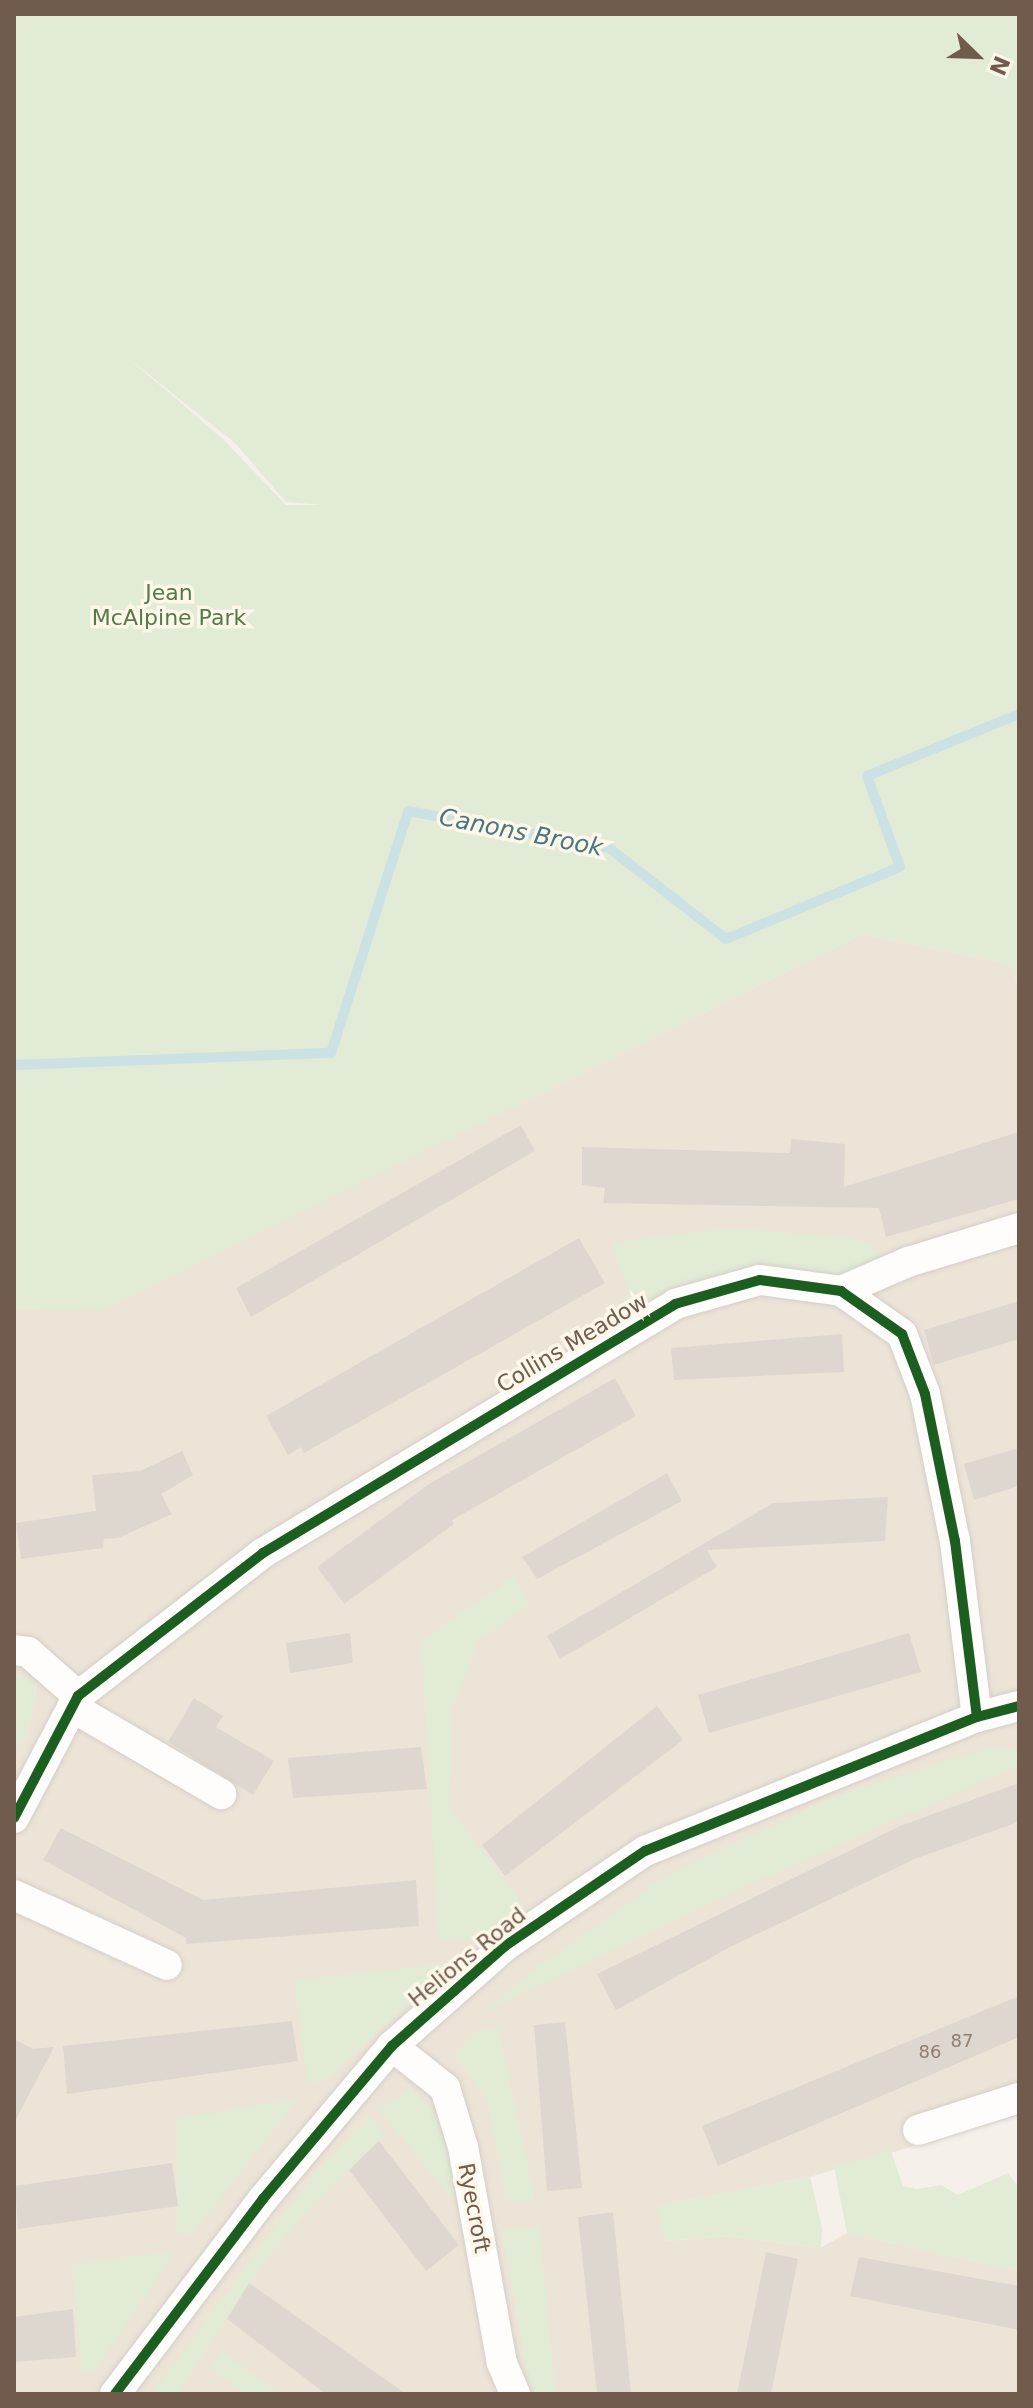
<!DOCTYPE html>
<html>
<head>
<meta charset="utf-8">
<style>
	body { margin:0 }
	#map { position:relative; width:1033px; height:2408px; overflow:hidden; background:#f5f1ea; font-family:"DejaVu Sans",sans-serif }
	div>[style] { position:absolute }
	.residential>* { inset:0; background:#ede4d8 }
	.green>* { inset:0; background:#e1ebd6 }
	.stream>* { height:10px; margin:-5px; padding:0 5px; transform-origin:5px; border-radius:5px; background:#cce1e4 }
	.building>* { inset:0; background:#ded7d0 }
	.roads { filter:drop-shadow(0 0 2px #d4cec8) drop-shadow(0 0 2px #d4cec8) }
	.minor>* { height:30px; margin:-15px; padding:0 15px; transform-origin:15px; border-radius:15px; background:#fefdfc }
	.cycleway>* { height:10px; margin:-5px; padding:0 5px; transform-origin:5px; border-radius:5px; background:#1b5e20 }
	span { translate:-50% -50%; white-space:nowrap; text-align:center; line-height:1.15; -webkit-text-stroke:7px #fdf7ea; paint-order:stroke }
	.number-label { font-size:18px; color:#8e7d70 }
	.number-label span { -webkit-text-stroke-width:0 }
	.park-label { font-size:22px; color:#557a49 }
	.street-label { font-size:22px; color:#705b4d }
	.water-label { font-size:24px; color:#497580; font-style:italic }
	.frame { position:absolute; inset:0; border:16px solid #705b4d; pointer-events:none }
	.north { position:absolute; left:937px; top:16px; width:80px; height:80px; -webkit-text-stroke:6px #fdf7ea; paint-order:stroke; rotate:113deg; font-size:22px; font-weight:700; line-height:32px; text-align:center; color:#705b4d }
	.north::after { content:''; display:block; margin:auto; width:28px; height:36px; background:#705b4d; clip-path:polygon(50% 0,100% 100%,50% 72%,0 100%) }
</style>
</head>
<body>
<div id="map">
	<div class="residential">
		<div style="clip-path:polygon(863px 934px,1011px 964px,1019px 989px,1019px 2115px,810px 2177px,657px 2206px,665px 2241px,730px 2236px,820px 2248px,847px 2233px,1019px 2271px,1019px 2394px,14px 2394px,14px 1746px,27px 1738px,37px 1682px,14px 1673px,14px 1308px,102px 1310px)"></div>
	</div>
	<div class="green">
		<div style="clip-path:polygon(evenodd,14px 14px,1019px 14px,1019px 988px,1011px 964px,863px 934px,102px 1311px,14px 1308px,14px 14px,127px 357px,236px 444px,286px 502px,324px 505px,286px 505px,224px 440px,127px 357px)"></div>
		<div style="clip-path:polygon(733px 1228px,859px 1239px,890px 1259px,837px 1284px,636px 1311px,611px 1243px)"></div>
		<div style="clip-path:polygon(513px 1578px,529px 1604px,479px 1641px,452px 1707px,449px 1807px,522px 1902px,481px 1939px,439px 1939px,421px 1641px)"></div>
		<div style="clip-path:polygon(14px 1673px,37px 1681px,27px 1738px,14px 1746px)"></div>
		<div style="clip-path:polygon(989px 1748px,1019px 1750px,1019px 1765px,733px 1892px,481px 2014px,531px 1972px,668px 1875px,836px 1796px)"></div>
		<div style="clip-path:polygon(450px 1964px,328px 2079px,308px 2083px,294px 1980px)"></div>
		<div style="clip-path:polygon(499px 2029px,535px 2201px,506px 2201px,487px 2099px,454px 2055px,478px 2030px)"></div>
		<div style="clip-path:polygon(410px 2088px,432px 2108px,463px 2194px,447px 2194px,380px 2110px)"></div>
		<div style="clip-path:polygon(299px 2098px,193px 2233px,177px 2234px,177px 2119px)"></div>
		<div style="clip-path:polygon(369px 2115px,384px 2134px,303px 2215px,249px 2283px,178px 2394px,152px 2394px,312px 2177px)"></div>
		<div style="clip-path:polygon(891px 2151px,903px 2186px,917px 2189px,941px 2185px,958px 2195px,1008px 2173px,1019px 2188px,1019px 2271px,847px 2233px,834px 2166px)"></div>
		<div style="clip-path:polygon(810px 2177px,822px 2228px,821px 2248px,730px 2236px,665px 2241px,656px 2206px)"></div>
		<div style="clip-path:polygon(539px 2226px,556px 2394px,531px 2394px,502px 2230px)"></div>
		<div style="clip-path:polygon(175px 2251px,96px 2370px,82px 2373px,72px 2264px)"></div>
		<div style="clip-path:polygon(222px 2351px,280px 2394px,244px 2394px,209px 2368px)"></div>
	</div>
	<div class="stream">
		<div style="left:14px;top:1065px;width:317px;rotate:-2.2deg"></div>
		<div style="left:331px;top:1053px;width:254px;rotate:-72.3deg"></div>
		<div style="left:408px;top:811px;width:204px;rotate:10.4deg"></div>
		<div style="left:609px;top:848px;width:148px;rotate:37.9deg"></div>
		<div style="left:726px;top:939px;width:188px;rotate:-22.5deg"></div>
		<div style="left:900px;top:867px;width:97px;rotate:-109.9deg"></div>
		<div style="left:867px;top:776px;width:164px;rotate:-22.2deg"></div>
	</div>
	<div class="building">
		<div style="clip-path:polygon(521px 1125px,535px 1151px,251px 1317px,236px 1288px)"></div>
		<div style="clip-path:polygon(1019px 1132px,1019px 1199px,886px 1237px,879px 1208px,603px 1203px,605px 1188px,582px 1185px,582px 1147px,790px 1153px,791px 1139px,845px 1144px,844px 1187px)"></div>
		<div style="clip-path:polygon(579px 1238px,605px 1283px,304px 1453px,301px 1447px,288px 1455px,266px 1416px)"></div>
		<div style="clip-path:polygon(1019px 1301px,1019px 1339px,934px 1365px,924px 1330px)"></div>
		<div style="clip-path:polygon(842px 1334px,844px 1372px,674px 1380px,671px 1348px)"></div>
		<div style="clip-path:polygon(615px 1378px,636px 1416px,452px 1520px,454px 1524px,344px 1604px,317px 1567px,429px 1484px)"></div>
		<div style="clip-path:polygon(1019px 1448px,1019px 1486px,974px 1500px,964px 1464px)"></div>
		<div style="clip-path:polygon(182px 1451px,193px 1475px,161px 1494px,172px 1514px,118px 1538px,104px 1539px,103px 1548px,21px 1559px,16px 1523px,96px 1511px,92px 1475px,140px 1471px)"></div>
		<div style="clip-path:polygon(667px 1473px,682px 1501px,537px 1579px,522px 1557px)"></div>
		<div style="clip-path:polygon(888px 1497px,885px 1541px,707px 1550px,717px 1567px,560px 1659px,547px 1636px,773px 1503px)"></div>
		<div style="clip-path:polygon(350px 1633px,353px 1663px,290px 1673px,286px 1643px)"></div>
		<div style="clip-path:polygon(909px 1633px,921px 1672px,709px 1733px,698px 1695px)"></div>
		<div style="clip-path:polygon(194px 1698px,223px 1716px,216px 1727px,274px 1761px,253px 1795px,168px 1742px)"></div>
		<div style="clip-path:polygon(657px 1706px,683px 1740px,505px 1876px,482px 1845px)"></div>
		<div style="clip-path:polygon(421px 1747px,427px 1789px,293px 1798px,288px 1758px)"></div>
		<div style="clip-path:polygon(1019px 1783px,1019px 1822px,917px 1858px,732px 1946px,616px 2010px,597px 1974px,900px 1826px)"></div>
		<div style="clip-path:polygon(61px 1828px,203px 1900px,416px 1880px,419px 1926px,186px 1944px,186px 1938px,43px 1860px)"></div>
		<div style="clip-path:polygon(1019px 1996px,1019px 2037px,718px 2166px,702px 2126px)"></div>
		<div style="clip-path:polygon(292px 2021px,298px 2061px,67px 2094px,63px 2046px)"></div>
		<div style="clip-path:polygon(565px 2022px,582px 2188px,547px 2191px,534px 2025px)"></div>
		<div style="clip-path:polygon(14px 2039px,33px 2049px,54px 2047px,14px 2123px)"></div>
		<div style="clip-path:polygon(379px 2141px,459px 2245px,426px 2271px,349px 2170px)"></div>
		<div style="clip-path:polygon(172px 2163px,178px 2206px,18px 2229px,15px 2186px)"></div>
		<div style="clip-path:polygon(613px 2212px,631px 2394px,597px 2394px,578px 2217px)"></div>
		<div style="clip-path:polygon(766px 2252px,798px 2259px,771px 2394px,737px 2394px)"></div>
		<div style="clip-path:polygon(859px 2257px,1019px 2286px,1019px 2330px,850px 2296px)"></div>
		<div style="clip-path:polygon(249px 2283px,406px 2394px,326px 2394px,227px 2319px)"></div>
		<div style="clip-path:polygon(73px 2309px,76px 2357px,14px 2362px,14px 2317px)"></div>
	</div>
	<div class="roads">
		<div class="minor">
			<div style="left:841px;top:1291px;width:73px;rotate:-23.4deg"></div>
			<div style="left:908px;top:1262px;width:116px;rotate:-17deg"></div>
			<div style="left:14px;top:1650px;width:14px;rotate:8deg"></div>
			<div style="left:28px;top:1652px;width:67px;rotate:41.3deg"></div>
			<div style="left:72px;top:1707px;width:173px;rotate:30.3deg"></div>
			<div style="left:14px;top:1818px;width:138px;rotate:-62.3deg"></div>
			<div style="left:78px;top:1696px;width:234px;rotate:-37.7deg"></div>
			<div style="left:263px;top:1553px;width:481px;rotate:-31.1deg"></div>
			<div style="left:675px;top:1304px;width:88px;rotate:-15.8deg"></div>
			<div style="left:760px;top:1280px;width:82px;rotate:7.7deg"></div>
			<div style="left:841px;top:1291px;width:75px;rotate:35.2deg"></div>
			<div style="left:902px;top:1334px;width:64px;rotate:69deg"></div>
			<div style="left:925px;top:1394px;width:150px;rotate:78.5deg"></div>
			<div style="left:955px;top:1541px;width:177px;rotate:82.9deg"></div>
			<div style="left:14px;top:1895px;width:168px;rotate:24.6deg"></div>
			<div style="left:392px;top:2046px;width:68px;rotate:38.4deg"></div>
			<div style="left:445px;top:2088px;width:62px;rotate:73deg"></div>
			<div style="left:463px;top:2147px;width:219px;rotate:79.8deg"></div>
			<div style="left:502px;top:2363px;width:34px;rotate:67deg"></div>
			<div style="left:918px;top:2130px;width:106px;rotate:-17.6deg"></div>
			<div style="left:115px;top:2394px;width:245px;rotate:-52.8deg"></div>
			<div style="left:263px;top:2199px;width:200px;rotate:-49.9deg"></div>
			<div style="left:392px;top:2046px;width:151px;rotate:-41.5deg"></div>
			<div style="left:505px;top:1946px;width:169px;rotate:-34.2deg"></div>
			<div style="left:645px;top:1851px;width:358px;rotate:-22deg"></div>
			<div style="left:977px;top:1717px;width:43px;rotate:-14.7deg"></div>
		</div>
	</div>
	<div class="cycleway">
		<div style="left:14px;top:1818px;width:138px;rotate:-62.3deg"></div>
		<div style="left:78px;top:1696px;width:234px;rotate:-37.7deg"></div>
		<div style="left:263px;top:1553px;width:481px;rotate:-31.1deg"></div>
		<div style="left:675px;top:1304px;width:88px;rotate:-15.8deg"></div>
		<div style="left:760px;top:1280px;width:82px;rotate:7.7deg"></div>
		<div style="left:841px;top:1291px;width:75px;rotate:35.2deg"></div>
		<div style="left:902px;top:1334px;width:64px;rotate:69deg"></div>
		<div style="left:925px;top:1394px;width:150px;rotate:78.5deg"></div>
		<div style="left:955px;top:1541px;width:177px;rotate:82.9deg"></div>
		<div style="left:115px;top:2394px;width:245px;rotate:-52.8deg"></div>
		<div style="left:263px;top:2199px;width:200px;rotate:-49.9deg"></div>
		<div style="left:392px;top:2046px;width:151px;rotate:-41.5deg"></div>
		<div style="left:505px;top:1946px;width:169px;rotate:-34.2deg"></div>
		<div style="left:645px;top:1851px;width:358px;rotate:-22deg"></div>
		<div style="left:977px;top:1717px;width:43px;rotate:-14.7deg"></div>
	</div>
	<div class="number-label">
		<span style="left:962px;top:2041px">87</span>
		<span style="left:930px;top:2052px">86</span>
	</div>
	<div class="park-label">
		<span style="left:169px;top:605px">Jean<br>McAlpine Park</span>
	</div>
	<div class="street-label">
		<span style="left:572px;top:1343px;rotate:-31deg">Collins Meadow</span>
		<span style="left:467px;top:1957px;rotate:-39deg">Helions Road</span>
		<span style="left:474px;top:2208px;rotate:79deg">Ryecroft</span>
	</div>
	<div class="water-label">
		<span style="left:521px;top:833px;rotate:11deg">Canons Brook</span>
	</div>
	<div class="frame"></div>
	<div class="north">N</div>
</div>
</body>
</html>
